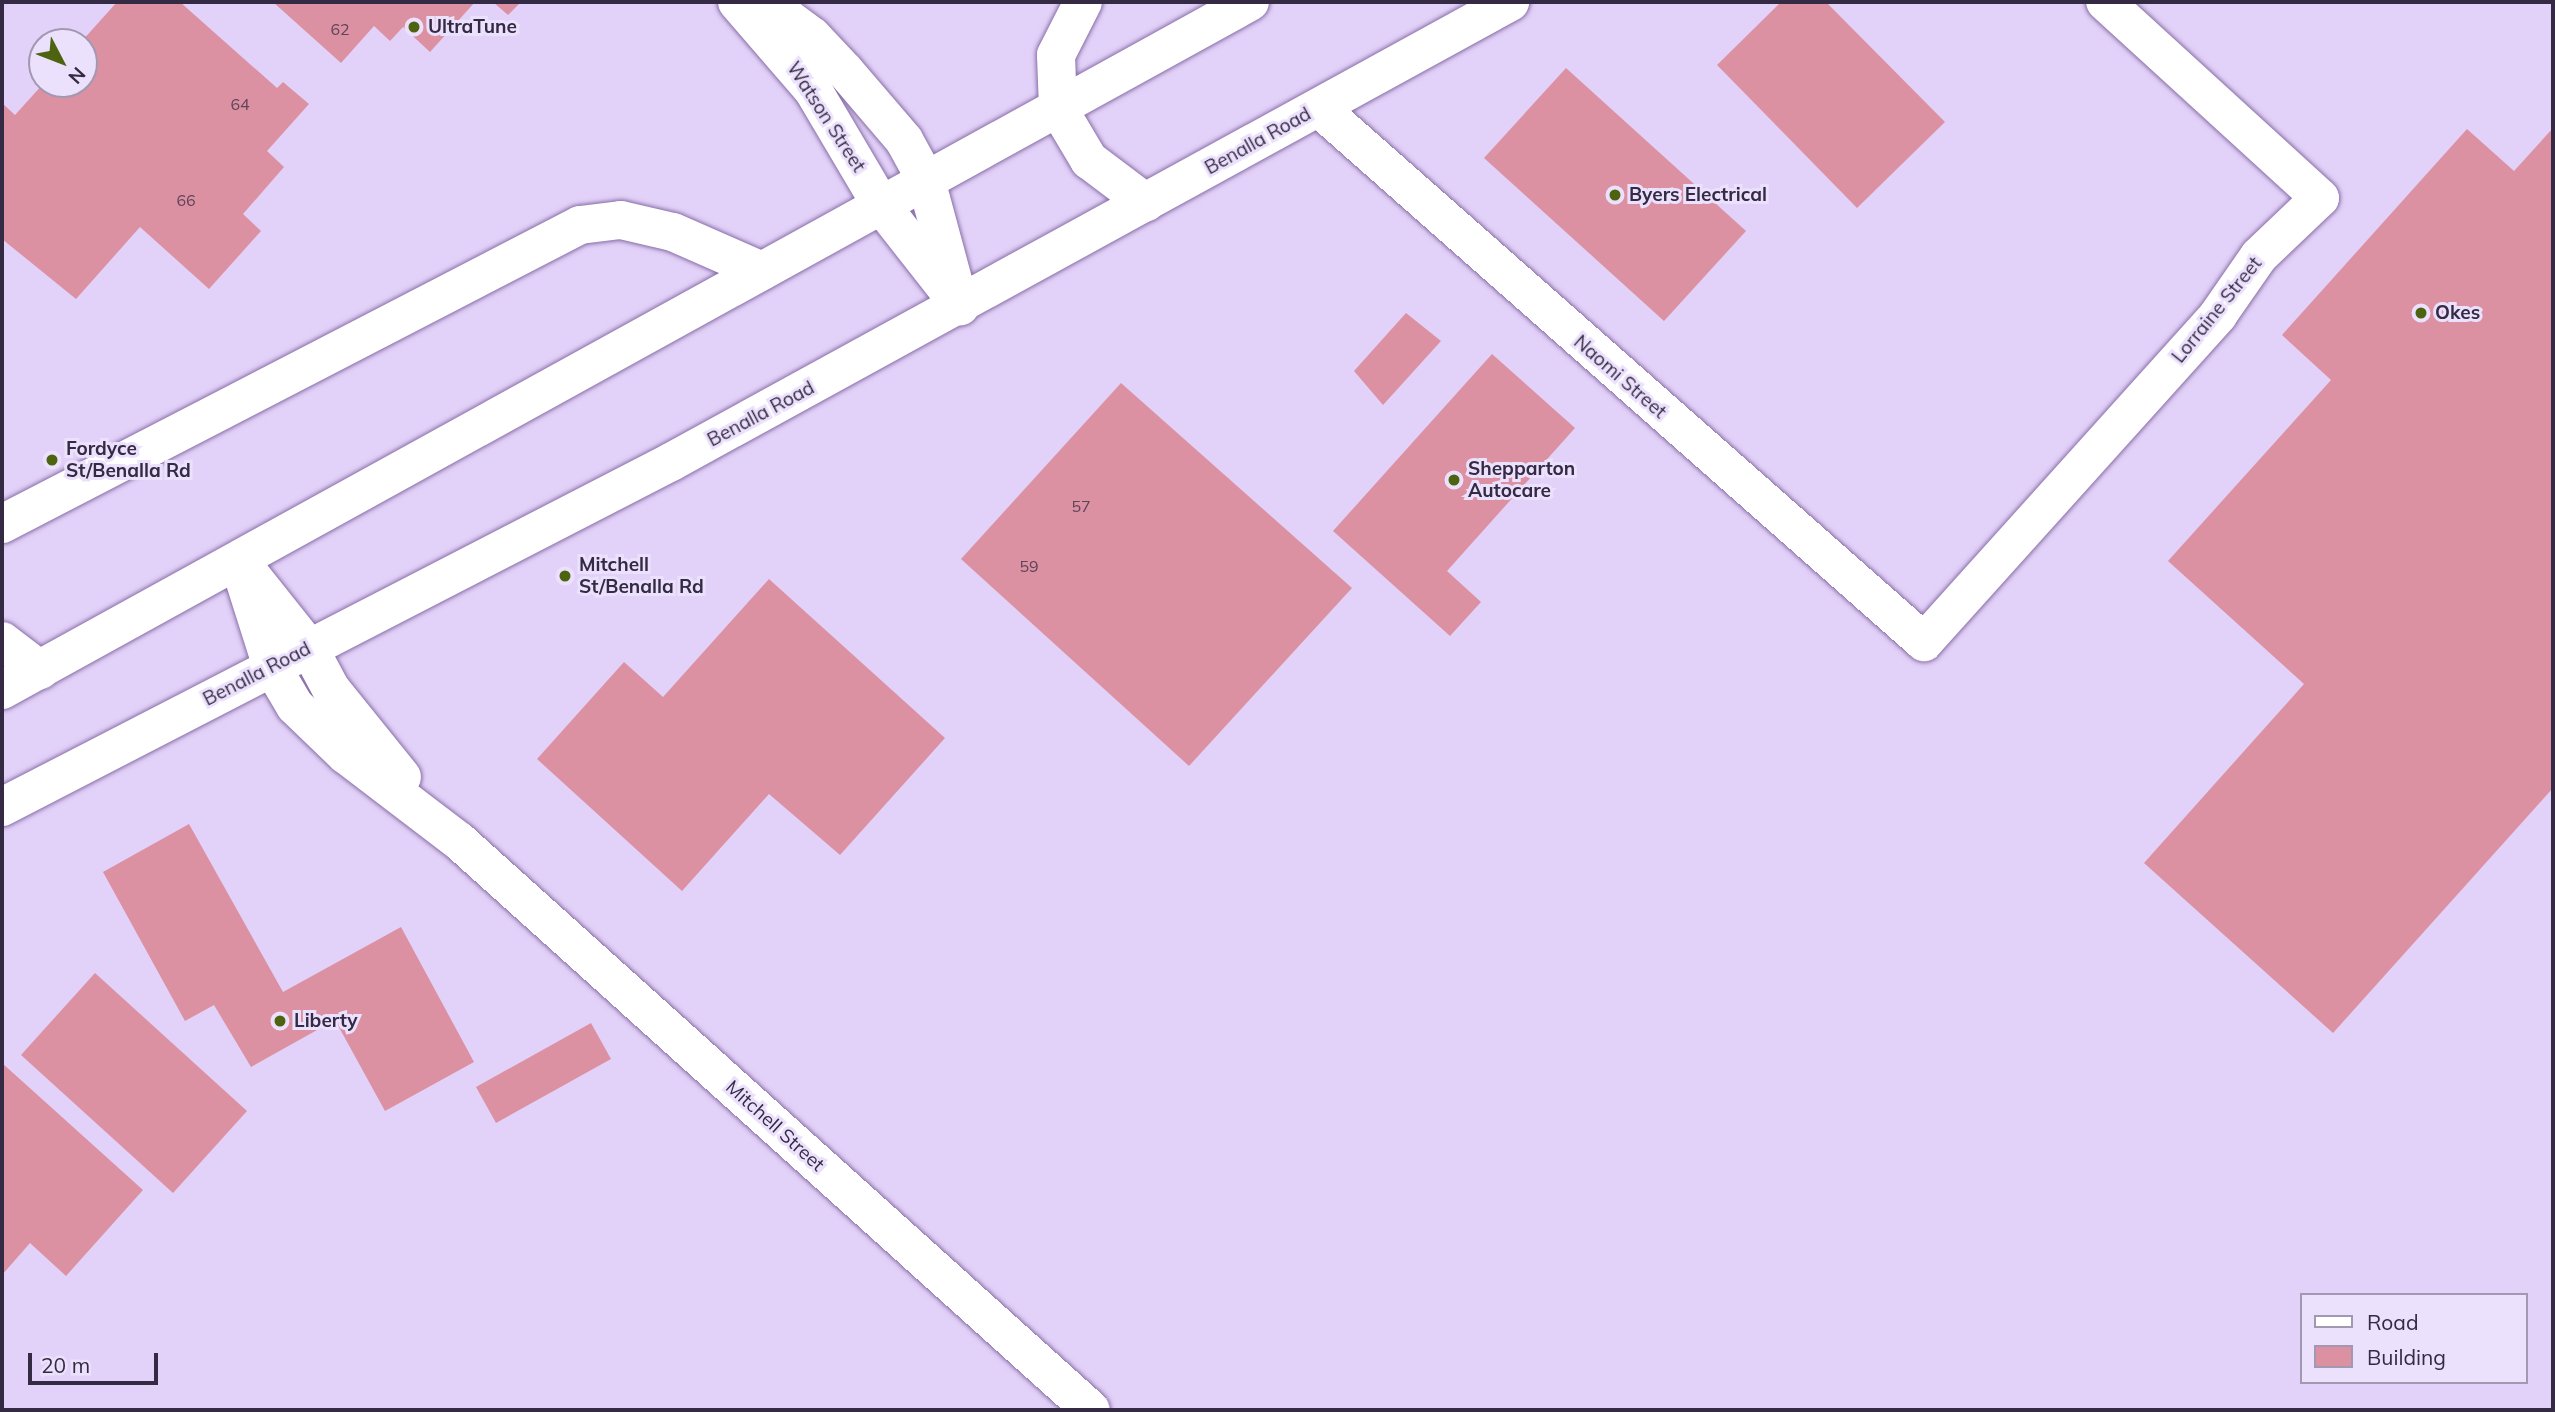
<!DOCTYPE html>
<html>
<head>
<meta charset="utf-8">
<style>
	body { margin:0 }
	#map { position:relative; width:2555px; height:1412px; overflow:hidden; background:#e2d1f8; font-family:Mulish,sans-serif }
	div>[style] { position:absolute }
	.building>* { inset:0; background:#dc91a3 }
	.roads { filter:drop-shadow(0 0 2px #886ea8) drop-shadow(0 0 2px #886ea8) }
	.minor>* { height:38px; margin:-19px; padding:0 19px; transform-origin:19px; border-radius:19px; background:#fff }
	.highway>* { height:38px; margin:-19px; padding:0 19px; transform-origin:19px; border-radius:19px; background:#fff }
	.dots>* { width:19px; height:19px; translate:-50% -50%; box-sizing:border-box; border:4px solid #ece1fc; border-radius:50% }
	span { translate:-50% -50%; white-space:nowrap; text-align:center; line-height:1.15; -webkit-text-stroke:6px #ece1fc; paint-order:stroke }
	.number-label { font-size:16px; color:#5f445b }
	.number-label span { -webkit-text-stroke-width:0 }
	.poi-label { font-size:19px; color:#352a43; font-weight:700 }
	.left { translate:0 -50%; text-align:left }
	.street-label { font-size:19px; color:#352a43 }
	.frame { position:absolute; inset:0; border:4px solid #352a43; pointer-events:none }
	.legend { position:absolute; left:2300px; top:1293px; width:228px; height:91px; box-sizing:border-box; background:#ece1fc; border:2px solid #a398b2; margin:0; padding:9px 12px; list-style:none; font-size:21px; color:#352a43 }
	.legend li { display:flex; align-items:center; gap:14px; height:35px }
	.legend b { width:35px; border:2px solid #a398b2 }
	.north { position:absolute; left:28px; top:28px; width:70px; height:70px; box-sizing:border-box; background:#ece1fc; border:2px solid #a398b2; border-radius:50%; rotate:132deg; font-size:19px; font-weight:700; line-height:28px; text-align:center; color:#352a43 }
	.north::after { content:''; display:block; margin:auto; width:24px; height:32px; background:#4d6310; clip-path:polygon(50% 0,100% 100%,50% 72%,0 100%) }
	.scale { position:absolute; left:28px; top:1353px; width:130px; height:32px; box-sizing:border-box; border:4px solid #352a43; border-top:0; padding-left:9px; font-size:21px; line-height:24px; white-space:nowrap; color:#352a43; -webkit-text-stroke:5px #ece1fc; paint-order:stroke }
</style>
</head>
<body>
<div id="map">
	<div class="building">
		<div style="clip-path:polygon(117px 2px,180px 2px,277px 88px,283px 82px,309px 104px,267px 151px,284px 167px,243px 214px,261px 231px,209px 289px,140px 227px,76px 299px,2px 239px,2px 103px,15px 115px,43px 84px,84px 84px,81px 42px)"></div>
		<div style="clip-path:polygon(273px 2px,475px 2px,430px 52px,403px 27px,390px 41px,374px 26px,341px 63px)"></div>
		<div style="clip-path:polygon(493px 2px,521px 2px,508px 15px)"></div>
		<div style="clip-path:polygon(1781px 2px,1826px 2px,1945px 122px,1857px 208px,1717px 65px)"></div>
		<div style="clip-path:polygon(1566px 68px,1746px 231px,1664px 321px,1484px 158px)"></div>
		<div style="clip-path:polygon(2553px 128px,2553px 788px,2333px 1033px,2144px 863px,2304px 684px,2168px 561px,2331px 380px,2282px 335px,2467px 129px,2514px 171px)"></div>
		<div style="clip-path:polygon(1406px 313px,1441px 341px,1383px 405px,1354px 371px)"></div>
		<div style="clip-path:polygon(1492px 354px,1575px 428px,1447px 571px,1481px 602px,1450px 636px,1333px 531px)"></div>
		<div style="clip-path:polygon(1121px 383px,1352px 588px,1189px 766px,961px 559px)"></div>
		<div style="clip-path:polygon(769px 579px,945px 738px,840px 855px,769px 794px,682px 891px,537px 759px,624px 662px,663px 697px)"></div>
		<div style="clip-path:polygon(189px 824px,283px 992px,401px 927px,474px 1062px,385px 1111px,335px 1020px,251px 1067px,214px 1005px,185px 1021px,103px 872px)"></div>
		<div style="clip-path:polygon(95px 973px,247px 1111px,173px 1193px,21px 1055px)"></div>
		<div style="clip-path:polygon(591px 1023px,611px 1059px,496px 1123px,476px 1087px)"></div>
		<div style="clip-path:polygon(2px 1063px,143px 1190px,66px 1276px,30px 1243px,2px 1275px)"></div>
	</div>
	<div class="roads">
		<div class="minor">
			<div style="left:737px;top:2px;width:116px;rotate:49.2deg"></div>
			<div style="left:813px;top:90px;width:134px;rotate:59.4deg"></div>
			<div style="left:766px;top:2px;width:57px;rotate:36.5deg"></div>
			<div style="left:812px;top:36px;width:48px;rotate:46.7deg"></div>
			<div style="left:845px;top:71px;width:91px;rotate:49.5deg"></div>
			<div style="left:904px;top:140px;width:46px;rotate:61.2deg"></div>
			<div style="left:1058px;top:108px;width:53px;rotate:-92.2deg"></div>
			<div style="left:1056px;top:55px;width:59px;rotate:-63deg"></div>
			<div style="left:1319px;top:108px;width:807px;rotate:41.43deg"></div>
			<div style="left:1924px;top:642px;width:440px;rotate:-48deg"></div>
			<div style="left:2218px;top:315px;width:72px;rotate:-55.2deg"></div>
			<div style="left:2259px;top:256px;width:84px;rotate:-43.6deg"></div>
			<div style="left:2320px;top:198px;width:291px;rotate:-137.6deg"></div>
			<div style="left:2px;top:524px;width:651px;rotate:-27.35deg"></div>
			<div style="left:580px;top:225px;width:41px;rotate:-7deg"></div>
			<div style="left:621px;top:220px;width:53px;rotate:13deg"></div>
			<div style="left:673px;top:232px;width:97px;rotate:23.7deg"></div>
			<div style="left:2px;top:641px;width:48px;rotate:37.3deg"></div>
			<div style="left:309px;top:648px;width:47px;rotate:61.8deg"></div>
			<div style="left:331px;top:689px;width:113px;rotate:51.1deg"></div>
			<div style="left:272px;top:667px;width:45px;rotate:59.5deg"></div>
			<div style="left:295px;top:706px;width:71px;rotate:43.9deg"></div>
			<div style="left:346px;top:755px;width:142px;rotate:37.3deg"></div>
			<div style="left:459px;top:841px;width:850px;rotate:42deg"></div>
		</div>
		<div class="highway">
			<div style="left:1058px;top:108px;width:61px;rotate:59.2deg"></div>
			<div style="left:1089px;top:160px;width:71px;rotate:37deg"></div>
			<div style="left:926px;top:180px;width:131px;rotate:74.9deg"></div>
			<div style="left:881px;top:205px;width:112px;rotate:51.9deg"></div>
			<div style="left:239px;top:560px;width:112px;rotate:51.5deg"></div>
			<div style="left:245px;top:582px;width:89px;rotate:72.4deg"></div>
			<div style="left:2px;top:690px;width:1425px;rotate:-28.87deg"></div>
			<div style="left:2px;top:807px;width:753px;rotate:-27.28deg"></div>
			<div style="left:671px;top:462px;width:957px;rotate:-28.73deg"></div>
		</div>
	</div>
	<div class="dots">
		<div style="left:414px;top:27px;background:#4d6310"></div>
		<div style="left:1615px;top:195px;background:#4d6310"></div>
		<div style="left:2421px;top:313px;background:#4d6310"></div>
		<div style="left:52px;top:460px;background:#4d6310"></div>
		<div style="left:1454px;top:480px;background:#4d6310"></div>
		<div style="left:565px;top:576px;background:#4d6310"></div>
		<div style="left:280px;top:1021px;background:#4d6310"></div>
	</div>
	<div class="number-label">
		<span style="left:340px;top:29px">62</span>
		<span style="left:240px;top:104px">64</span>
		<span style="left:186px;top:200px">66</span>
		<span style="left:1081px;top:506px">57</span>
		<span style="left:1029px;top:566px">59</span>
	</div>
	<div class="poi-label">
		<span class="left" style="left:428px;top:27px">UltraTune</span>
		<span class="left" style="left:1629px;top:195px">Byers Electrical</span>
		<span class="left" style="left:2435px;top:313px">Okes</span>
		<span class="left" style="left:66px;top:460px">Fordyce<br>St/Benalla Rd</span>
		<span class="left" style="left:1468px;top:480px">Shepparton<br>Autocare</span>
		<span class="left" style="left:579px;top:576px">Mitchell<br>St/Benalla Rd</span>
		<span class="left" style="left:294px;top:1021px">Liberty</span>
	</div>
	<div class="street-label">
		<span style="left:826px;top:117px;rotate:57deg">Watson Street</span>
		<span style="left:1258px;top:141px;rotate:-29deg">Benalla Road</span>
		<span style="left:2217px;top:310px;rotate:-51deg">Lorraine Street</span>
		<span style="left:1620px;top:377px;rotate:41deg">Naomi Street</span>
		<span style="left:761px;top:414px;rotate:-28deg">Benalla Road</span>
		<span style="left:257px;top:674px;rotate:-27deg">Benalla Road</span>
		<span style="left:775px;top:1126px;rotate:42deg">Mitchell Street</span>
	</div>
	<div class="frame"></div>
	<ul class="legend">
	<li><b style="height:9px;background:#fff"></b>Road</li>
	<li><b style="height:19px;background:#dc91a3"></b>Building</li>
	</ul>
	<div class="north">N</div>
	<div class="scale">20 m</div>
</div>
</body>
</html>
